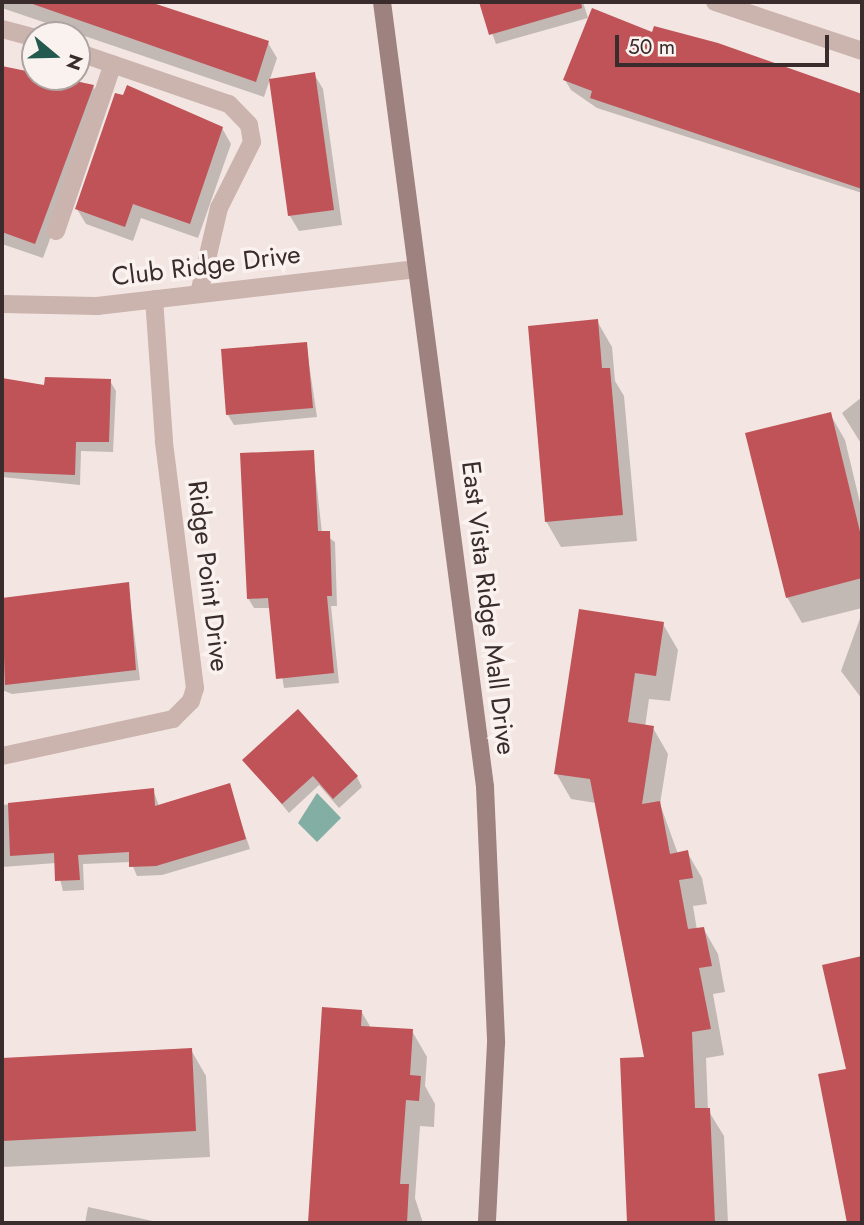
<!DOCTYPE html>
<html>
<head>
<meta charset="utf-8">
<style>
	body { margin:0 }
	#map { position:relative; width:864px; height:1225px; overflow:hidden; background:#f3e6e2; font-family:Jost,sans-serif }
	div>[style] { position:absolute }
	.water>* { inset:0; background:#82aea4 }
	.shadow>* { inset:0; background:#0003 }
	.building>* { inset:0; background:#bf5357 }
	.minor>* { height:18px; margin:-9px; padding:0 9px; transform-origin:9px; border-radius:9px; background:#cbb3ae }
	.secondary>* { height:18px; margin:-9px; padding:0 9px; transform-origin:9px; border-radius:9px; background:#9e827f }
	span { translate:-50% -50%; white-space:nowrap; text-align:center; line-height:1.15; -webkit-text-stroke:7px #faf2ef; paint-order:stroke }
	.street-label { font-size:26px; color:#3a2c2c }
	.frame { position:absolute; inset:0; border:4px solid #3a2c2c; pointer-events:none }
	.north { position:absolute; left:21px; top:21px; width:70px; height:70px; box-sizing:border-box; background:#faf2ef; border:2px solid #ada3a1; border-radius:50%; rotate:109deg; font-size:19px; font-weight:700; line-height:28px; text-align:center; color:#3a2c2c }
	.north::after { content:''; display:block; margin:auto; width:24px; height:32px; background:#23594e; clip-path:polygon(50% 0,100% 100%,50% 72%,0 100%) }
	.scale { position:absolute; left:615px; top:35px; width:214px; height:32px; box-sizing:border-box; border:4px solid #3a2c2c; border-top:0; padding-left:9px; font-size:21px; line-height:24px; white-space:nowrap; color:#3a2c2c; -webkit-text-stroke:5px #faf2ef; paint-order:stroke }
</style>
</head>
<body>
<div id="map">
	<div class="water">
		<div style="clip-path:polygon(317px 793px,341px 818px,317px 842px,298px 823px)"></div>
	</div>
	<div class="shadow">
		<div style="clip-path:polygon(2px 2px,145px 2px,268px 43px,277px 58px,264px 97px,2px 8px)"></div>
		<div style="clip-path:polygon(481px 2px,583px 2px,588px 18px,496px 44px)"></div>
		<div style="clip-path:polygon(653px 34px,718px 45px,862px 100px,862px 193px,597px 108px,571px 90px,565px 80px)"></div>
		<div style="clip-path:polygon(2px 68px,45px 83px,47px 77px,66px 77px,93px 86px,101px 102px,43px 258px,2px 244px)"></div>
		<div style="clip-path:polygon(314px 74px,323px 89px,342px 225px,299px 231px,290px 216px,271px 80px)"></div>
		<div style="clip-path:polygon(222px 128px,231px 144px,198px 238px,141px 218px,133px 241px,86px 224px,77px 209px)"></div>
		<div style="clip-path:polygon(597px 321px,612px 347px,615px 381px,624px 396px,637px 541px,561px 547px,546px 521px)"></div>
		<div style="clip-path:polygon(306px 344px,317px 417px,234px 425px,228px 415px)"></div>
		<div style="clip-path:polygon(2px 379px,46px 387px,110px 381px,116px 391px,113px 452px,81px 451px,80px 485px,2px 477px)"></div>
		<div style="clip-path:polygon(862px 397px,862px 445px,842px 413px)"></div>
		<div style="clip-path:polygon(830px 414px,845px 440px,862px 511px,862px 608px,802px 623px,787px 597px)"></div>
		<div style="clip-path:polygon(313px 452px,322px 533px,335px 542px,337px 606px,331px 606px,339px 683px,284px 688px,271px 608px,254px 608px,248px 598px)"></div>
		<div style="clip-path:polygon(128px 584px,140px 680px,12px 694px,2px 690px,2px 601px)"></div>
		<div style="clip-path:polygon(862px 613px,862px 699px,841px 671px)"></div>
		<div style="clip-path:polygon(663px 624px,678px 650px,670px 701px,649px 699px,645px 727px,653px 728px,668px 754px,660px 804px,678px 854px,687px 852px,702px 878px,707px 904px,693px 906px,697px 930px,703px 928px,718px 954px,725px 992px,713px 994px,724px 1055px,706px 1058px,708px 1110px,724px 1136px,728px 1223px,629px 1223px,622px 1059px,646px 1058px,596px 803px,571px 799px,556px 773px)"></div>
		<div style="clip-path:polygon(245px 760px,357px 777px,362px 787px,339px 808px,319px 785px,289px 813px)"></div>
		<div style="clip-path:polygon(229px 786px,250px 849px,162px 875px,137px 876px,131px 862px,83px 864px,84px 890px,63px 891px,56px 863px,2px 867px,2px 805px,153px 790px,159px 806px)"></div>
		<div style="clip-path:polygon(862px 958px,862px 1223px,849px 1223px,820px 1076px,848px 1070px,824px 967px)"></div>
		<div style="clip-path:polygon(323px 1009px,361px 1011px,371px 1028px,412px 1031px,427px 1057px,425px 1086px,435px 1104px,434px 1127px,420px 1126px,415px 1198px,423px 1223px,309px 1223px)"></div>
		<div style="clip-path:polygon(191px 1050px,206px 1076px,210px 1157px,2px 1167px,2px 1059px)"></div>
		<div style="clip-path:polygon(88px 1207px,162px 1223px,85px 1223px)"></div>
	</div>
	<div class="building">
		<div style="clip-path:polygon(27px 2px,150px 2px,269px 41px,256px 82px)"></div>
		<div style="clip-path:polygon(479px 2px,581px 2px,582px 8px,489px 35px)"></div>
		<div style="clip-path:polygon(592px 8px,652px 32px,654px 26px,718px 43px,862px 94px,862px 189px,590px 98px,592px 91px,563px 80px)"></div>
		<div style="clip-path:polygon(2px 66px,94px 85px,35px 244px,2px 232px)"></div>
		<div style="clip-path:polygon(315px 72px,334px 210px,288px 216px,269px 79px)"></div>
		<div style="clip-path:polygon(127px 85px,223px 127px,190px 224px,133px 204px,125px 227px,75px 209px,115px 93px,123px 95px)"></div>
		<div style="clip-path:polygon(598px 319px,602px 368px,610px 368px,623px 515px,545px 522px,528px 326px)"></div>
		<div style="clip-path:polygon(307px 342px,313px 408px,226px 415px,221px 349px)"></div>
		<div style="clip-path:polygon(45px 377px,111px 379px,109px 442px,76px 442px,75px 475px,2px 472px,2px 378px,44px 385px)"></div>
		<div style="clip-path:polygon(831px 412px,862px 540px,862px 578px,786px 598px,745px 433px)"></div>
		<div style="clip-path:polygon(314px 450px,318px 531px,330px 531px,332px 596px,327px 596px,334px 673px,276px 679px,268px 598px,247px 599px,240px 453px)"></div>
		<div style="clip-path:polygon(129px 582px,136px 670px,5px 685px,2px 598px)"></div>
		<div style="clip-path:polygon(579px 609px,664px 622px,656px 676px,635px 673px,628px 722px,654px 726px,642px 804px,660px 801px,670px 854px,688px 850px,693px 878px,679px 880px,688px 929px,704px 927px,712px 966px,699px 968px,711px 1029px,692px 1032px,695px 1108px,710px 1108px,715px 1223px,627px 1223px,620px 1058px,644px 1057px,590px 779px,554px 774px)"></div>
		<div style="clip-path:polygon(298px 709px,358px 776px,333px 799px,313px 776px,282px 804px,242px 760px)"></div>
		<div style="clip-path:polygon(230px 783px,246px 839px,156px 866px,129px 867px,129px 852px,78px 855px,80px 880px,55px 881px,54px 853px,10px 856px,8px 803px,154px 788px,155px 806px)"></div>
		<div style="clip-path:polygon(862px 956px,862px 1223px,847px 1223px,818px 1074px,846px 1069px,822px 965px)"></div>
		<div style="clip-path:polygon(322px 1007px,362px 1010px,361px 1026px,413px 1029px,410px 1075px,421px 1076px,419px 1101px,406px 1100px,400px 1184px,409px 1184px,407px 1223px,308px 1223px)"></div>
		<div style="clip-path:polygon(192px 1048px,196px 1131px,2px 1141px,2px 1058px)"></div>
	</div>
	<div class="minor">
		<div style="left:715px;top:2px;width:155px;rotate:18.4deg"></div>
		<div style="left:2px;top:29px;width:34px;rotate:15deg"></div>
		<div style="left:77px;top:52px;width:161px;rotate:18.9deg"></div>
		<div style="left:229px;top:104px;width:29px;rotate:46deg"></div>
		<div style="left:249px;top:125px;width:17px;rotate:80deg"></div>
		<div style="left:252px;top:142px;width:74px;rotate:116.6deg"></div>
		<div style="left:219px;top:208px;width:87px;rotate:103.2deg"></div>
		<div style="left:56px;top:231px;width:176px;rotate:-71.2deg"></div>
		<div style="left:2px;top:304px;width:95px;rotate:1.2deg"></div>
		<div style="left:97px;top:306px;width:322px;rotate:-6.6deg"></div>
		<div style="left:2px;top:756px;width:175px;rotate:-12.2deg"></div>
		<div style="left:173px;top:719px;width:25px;rotate:-45deg"></div>
		<div style="left:191px;top:701px;width:14px;rotate:-73deg"></div>
		<div style="left:195px;top:688px;width:249px;rotate:-97.2deg"></div>
		<div style="left:164px;top:441px;width:142px;rotate:-94deg"></div>
	</div>
	<div class="secondary">
		<div style="left:382px;top:2px;width:792px;rotate:82.52deg"></div>
		<div style="left:485px;top:787px;width:256px;rotate:87.5deg"></div>
		<div style="left:496px;top:1043px;width:180px;rotate:92.9deg"></div>
	</div>
	<div class="street-label">
		<span style="left:206px;top:266px;rotate:-7deg">Club Ridge Drive</span>
		<span style="left:208px;top:576px;rotate:83deg">Ridge Point Drive</span>
		<span style="left:488px;top:608px;rotate:83deg">East Vista Ridge Mall Drive</span>
	</div>
	<div class="frame"></div>
	<div class="north">N</div>
	<div class="scale">50 m</div>
</div>
</body>
</html>
